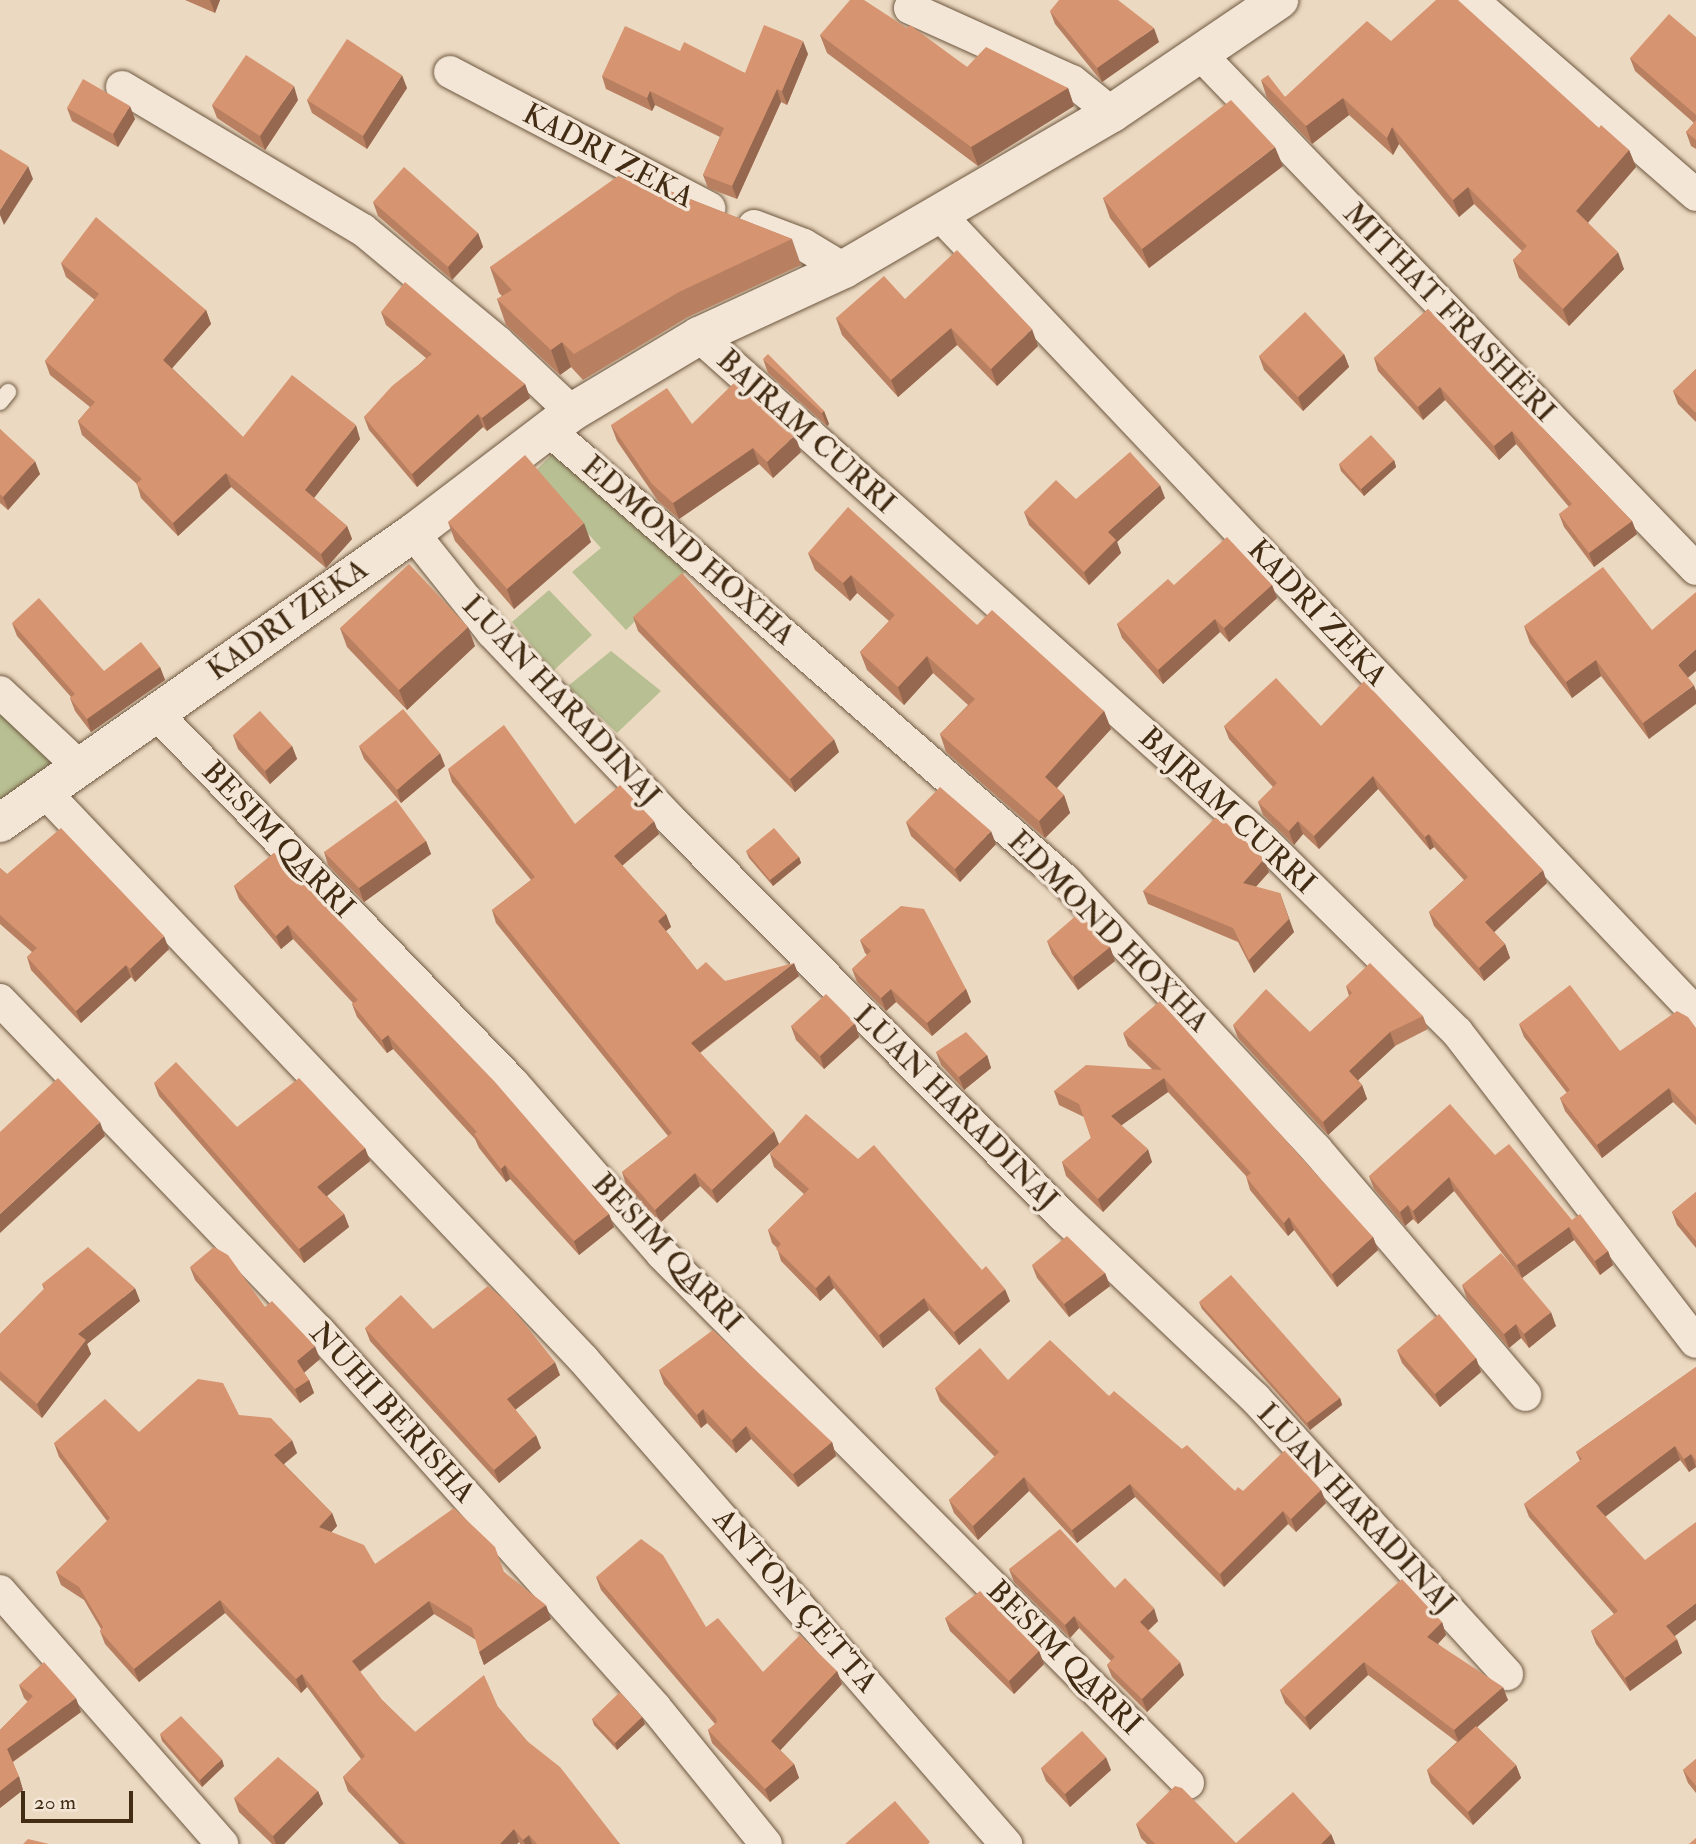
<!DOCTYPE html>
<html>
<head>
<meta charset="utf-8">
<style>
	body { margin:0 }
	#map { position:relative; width:1696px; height:1844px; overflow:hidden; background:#ecd9c1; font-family:"IM FELL Double Pica",serif }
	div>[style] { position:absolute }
	.green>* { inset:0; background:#b8bf92 }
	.roads { filter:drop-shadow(0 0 2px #6d573f) drop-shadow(0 0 2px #6d573f) }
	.service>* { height:16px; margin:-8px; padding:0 8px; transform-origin:8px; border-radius:8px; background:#f3e6d7 }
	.minor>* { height:32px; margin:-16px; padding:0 16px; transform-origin:16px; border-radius:16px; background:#f3e6d7 }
	.tertiary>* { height:38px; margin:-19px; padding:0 19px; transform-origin:19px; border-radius:19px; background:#f3e6d7 }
	.wall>* { inset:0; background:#b87f61 }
	.shaded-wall>* { inset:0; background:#96684f }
	.building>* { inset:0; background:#d69471 }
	span { translate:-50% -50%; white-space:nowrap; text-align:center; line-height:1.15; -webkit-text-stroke:7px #f3e6d7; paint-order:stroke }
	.street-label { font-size:30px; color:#432c14 }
	.scale { position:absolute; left:21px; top:1791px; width:112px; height:32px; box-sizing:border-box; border:4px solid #432c14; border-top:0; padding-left:9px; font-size:21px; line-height:24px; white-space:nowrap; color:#432c14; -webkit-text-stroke:5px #f3e6d7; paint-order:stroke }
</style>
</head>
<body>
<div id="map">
	<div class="green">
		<div style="clip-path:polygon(564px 443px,687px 570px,626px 630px,572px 572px,601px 548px,533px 473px)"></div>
		<div style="clip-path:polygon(549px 590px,592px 635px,553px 671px,512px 622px)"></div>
		<div style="clip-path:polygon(611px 651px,661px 691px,617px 733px,568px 686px)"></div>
		<div style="clip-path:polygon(0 702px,56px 758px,0 807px)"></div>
	</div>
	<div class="roads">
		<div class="service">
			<div style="left:0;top:402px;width:13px;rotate:-51deg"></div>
		</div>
		<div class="minor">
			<div style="left:1472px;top:0;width:297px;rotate:41deg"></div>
			<div style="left:910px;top:8px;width:178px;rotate:24.3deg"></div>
			<div style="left:1072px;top:81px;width:51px;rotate:38.7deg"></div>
			<div style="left:1202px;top:56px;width:712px;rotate:46.08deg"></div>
			<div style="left:450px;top:72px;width:293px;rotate:27.7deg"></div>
			<div style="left:122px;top:87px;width:280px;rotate:30.7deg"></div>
			<div style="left:363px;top:230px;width:175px;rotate:39.7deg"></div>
			<div style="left:498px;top:342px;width:102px;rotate:43.4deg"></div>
			<div style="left:939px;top:214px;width:1101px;rotate:46.55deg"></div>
			<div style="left:754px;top:226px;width:53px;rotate:20.8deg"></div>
			<div style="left:804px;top:245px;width:47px;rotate:31deg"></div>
			<div style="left:699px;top:336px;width:758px;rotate:41.79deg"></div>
			<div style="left:1264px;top:841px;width:272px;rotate:44.7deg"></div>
			<div style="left:1457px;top:1032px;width:391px;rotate:52.4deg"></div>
			<div style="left:550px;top:431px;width:685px;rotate:41.09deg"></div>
			<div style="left:1066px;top:881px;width:367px;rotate:47deg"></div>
			<div style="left:1316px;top:1149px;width:323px;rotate:49.6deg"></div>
			<div style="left:413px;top:533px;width:127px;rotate:51.4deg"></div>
			<div style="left:492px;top:632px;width:255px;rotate:46.4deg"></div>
			<div style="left:668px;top:817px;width:561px;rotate:45.29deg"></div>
			<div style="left:1063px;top:1216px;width:265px;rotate:43.5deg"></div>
			<div style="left:1255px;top:1398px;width:374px;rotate:47.6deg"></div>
			<div style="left:0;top:692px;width:110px;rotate:43.2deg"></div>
			<div style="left:156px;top:713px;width:514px;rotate:46.02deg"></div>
			<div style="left:513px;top:1083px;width:227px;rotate:48.9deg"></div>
			<div style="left:662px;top:1254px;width:746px;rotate:45.16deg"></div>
			<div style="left:45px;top:792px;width:782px;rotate:46.5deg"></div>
			<div style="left:583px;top:1359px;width:644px;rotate:48.91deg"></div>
			<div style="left:0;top:1000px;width:458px;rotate:46.1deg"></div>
			<div style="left:318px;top:1330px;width:506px;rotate:48.21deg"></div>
			<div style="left:655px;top:1707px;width:176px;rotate:51deg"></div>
			<div style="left:0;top:1591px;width:337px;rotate:48.7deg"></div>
		</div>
		<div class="tertiary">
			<div style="left:0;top:823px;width:505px;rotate:-35.08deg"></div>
			<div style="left:413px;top:533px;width:200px;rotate:-37.3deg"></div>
			<div style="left:572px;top:412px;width:148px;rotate:-30.9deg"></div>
			<div style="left:699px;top:336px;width:160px;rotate:-24.8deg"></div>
			<div style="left:844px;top:269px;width:310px;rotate:-30.2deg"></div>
			<div style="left:1112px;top:113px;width:202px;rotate:-34.1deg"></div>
		</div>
	</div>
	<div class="wall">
		<div style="clip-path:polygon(185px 0,220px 0,215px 13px)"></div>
		<div style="clip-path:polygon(1050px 11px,1159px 42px,1102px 82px,1055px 24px)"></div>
		<div style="clip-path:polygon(907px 28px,967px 67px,1068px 88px,1074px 106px,978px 166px,827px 53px,820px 35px)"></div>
		<div style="clip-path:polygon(1696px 37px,1696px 149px,1691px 146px,1686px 132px,1694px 123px,1635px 71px,1630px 58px)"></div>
		<div style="clip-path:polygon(1391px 41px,1599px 128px,1629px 150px,1636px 167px,1588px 223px,1624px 269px,1569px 326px,1519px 278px,1513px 260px,1522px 251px,1474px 204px,1459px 217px,1399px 144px,1393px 155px,1349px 115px,1312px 144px,1267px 98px,1261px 80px,1285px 97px)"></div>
		<div style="clip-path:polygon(680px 51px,745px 73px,808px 54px,787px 105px,781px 102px,737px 199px,708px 188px,703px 175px,720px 137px,655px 105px,652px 111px,606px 89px,602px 76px)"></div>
		<div style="clip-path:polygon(407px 88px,367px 149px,312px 113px,307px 100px)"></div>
		<div style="clip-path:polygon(298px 100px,265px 150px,217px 118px,212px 105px)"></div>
		<div style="clip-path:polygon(67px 108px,135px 119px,118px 147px,72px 121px)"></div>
		<div style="clip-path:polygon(1283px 166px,1149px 268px,1110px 218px,1103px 198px)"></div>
		<div style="clip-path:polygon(667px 190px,792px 239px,801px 265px,688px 317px,583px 380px,571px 367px,560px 375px,506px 325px,497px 299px,502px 296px,499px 293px,490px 267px)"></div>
		<div style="clip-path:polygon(373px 202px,478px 233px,483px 247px,452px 280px,378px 216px)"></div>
		<div style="clip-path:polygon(61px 263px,206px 310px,211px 324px,172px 368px,243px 437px,360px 439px,314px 498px,347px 526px,352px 539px,326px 568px,231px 487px,178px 536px,141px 498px,137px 484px,82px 435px,78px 421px,90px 407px,50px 375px,45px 361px,95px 300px,66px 277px)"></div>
		<div style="clip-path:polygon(905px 299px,1038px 346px,997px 386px,957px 345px,898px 397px,842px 335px,836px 318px)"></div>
		<div style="clip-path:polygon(1428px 309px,1632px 521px,1637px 534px,1594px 567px,1564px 527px,1559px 514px,1569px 507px,1516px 444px,1499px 460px,1445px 400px,1423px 420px,1378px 371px,1374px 358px)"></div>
		<div style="clip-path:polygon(381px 312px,525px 384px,530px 398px,487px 431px,483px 427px,417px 487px,369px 430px,364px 417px,426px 358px,386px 325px)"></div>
		<div style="clip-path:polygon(1344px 354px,1349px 367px,1303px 411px,1264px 370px,1259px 356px)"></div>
		<div style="clip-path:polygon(763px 359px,824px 411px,829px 424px,827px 426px,768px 373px)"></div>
		<div style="clip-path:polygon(1696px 369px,1696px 422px,1678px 404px,1673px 391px)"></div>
		<div style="clip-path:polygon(692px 424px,801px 452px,773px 478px,759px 464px,679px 519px,658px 501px,617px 441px,611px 425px)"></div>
		<div style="clip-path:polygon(0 429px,40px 474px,8px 510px,0 503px)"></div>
		<div style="clip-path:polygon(1394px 460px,1396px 467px,1364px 496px,1341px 471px,1339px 464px)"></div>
		<div style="clip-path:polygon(1165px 498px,1117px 542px,1121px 553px,1089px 585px,1029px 525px,1024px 512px,1076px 499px)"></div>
		<div style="clip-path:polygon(448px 522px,591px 542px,514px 609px,455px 541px)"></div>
		<div style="clip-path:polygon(808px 553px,977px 625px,1104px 711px,1111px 729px,1057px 788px,1064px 795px,1070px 813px,1045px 838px,946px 752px,940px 734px,968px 705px,933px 673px,904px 705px,867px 670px,860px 652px,889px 621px,857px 593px,850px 601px,815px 570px)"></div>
		<div style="clip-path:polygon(1174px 585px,1272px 585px,1277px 598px,1229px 642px,1220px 632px,1163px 684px,1122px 638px,1117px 624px)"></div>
		<div style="clip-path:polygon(633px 617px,839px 752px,795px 792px,638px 631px)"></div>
		<div style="clip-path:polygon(12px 623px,104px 671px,160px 667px,165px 680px,91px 732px,75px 711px,70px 698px,71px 697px,17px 636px)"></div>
		<div style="clip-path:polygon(1524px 626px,1688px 678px,1649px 739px,1601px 676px,1572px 698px,1530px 643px)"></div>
		<div style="clip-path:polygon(340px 628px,475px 646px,407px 710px,347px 647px)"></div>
		<div style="clip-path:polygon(1224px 726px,1321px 726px,1547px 883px,1494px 932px,1505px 944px,1510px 958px,1484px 981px,1434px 926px,1429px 912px,1464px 880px,1434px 847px,1430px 850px,1378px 789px,1319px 849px,1303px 834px,1294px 845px,1263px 815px,1258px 802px,1273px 787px,1229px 739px)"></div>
		<div style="clip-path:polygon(233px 735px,292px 746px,297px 759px,270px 784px,238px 749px)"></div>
		<div style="clip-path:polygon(359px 746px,445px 766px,401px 803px,364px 759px)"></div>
		<div style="clip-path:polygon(448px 769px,575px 824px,659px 834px,622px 866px,666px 914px,671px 927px,666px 931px,697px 970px,725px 981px,799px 976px,700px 1053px,779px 1144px,1010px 1301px,959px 1345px,929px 1310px,883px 1348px,834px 1288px,820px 1301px,781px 1261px,777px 1248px,772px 1243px,768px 1230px,804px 1194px,774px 1167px,770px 1154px,778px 1145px,717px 1203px,700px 1186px,660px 1223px,626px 1185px,622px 1172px,668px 1136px,496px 923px,492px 910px,531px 880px,452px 782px)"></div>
		<div style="clip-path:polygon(906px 822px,996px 844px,960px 882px,911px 836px)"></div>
		<div style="clip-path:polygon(426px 841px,431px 854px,364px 902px,328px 865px,324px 852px)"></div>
		<div style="clip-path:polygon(746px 851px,799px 857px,801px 863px,773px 886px,749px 858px)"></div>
		<div style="clip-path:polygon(274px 853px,609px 1214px,614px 1227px,579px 1255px,510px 1179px,506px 1182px,479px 1148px,475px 1139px,393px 1049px,387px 1053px,357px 1017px,352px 1004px,353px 1003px,293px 939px,281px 949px,239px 899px,234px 886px)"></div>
		<div style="clip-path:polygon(1264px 859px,1269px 872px,1256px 887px,1294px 932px,1254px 973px,1238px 942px,1148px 904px,1143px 891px)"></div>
		<div style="clip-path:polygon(0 868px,7px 874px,169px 949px,135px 982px,131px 977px,81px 1023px,31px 970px,27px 957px,32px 952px,0 924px)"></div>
		<div style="clip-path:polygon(860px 940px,966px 989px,971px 1002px,932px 1036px,896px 1002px,886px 1011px,857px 982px,852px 969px,867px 955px,865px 953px)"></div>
		<div style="clip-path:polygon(1047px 941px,1110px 947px,1115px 961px,1078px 990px,1052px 954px)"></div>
		<div style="clip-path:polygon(1346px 986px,1423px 1016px,1428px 1029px,1395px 1046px,1358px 1080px,1362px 1085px,1367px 1099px,1328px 1135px,1238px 1038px,1233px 1025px,1310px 1032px,1349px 996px)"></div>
		<div style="clip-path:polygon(855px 1023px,859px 1037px,824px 1069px,796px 1040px,791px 1026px)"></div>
		<div style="clip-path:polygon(1519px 1024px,1620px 1051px,1696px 1028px,1696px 1125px,1673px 1102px,1602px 1158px,1565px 1111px,1560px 1098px,1567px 1093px,1524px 1037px)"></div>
		<div style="clip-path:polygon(1123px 1033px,1373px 1237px,1378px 1250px,1337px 1287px,1294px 1230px,1288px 1236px,1250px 1190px,1246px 1176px,1168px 1092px,1121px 1125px,1152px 1162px,1103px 1212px,1066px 1176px,1062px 1162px,1091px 1138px,1084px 1117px,1059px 1105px,1054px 1091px,1152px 1069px,1128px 1046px)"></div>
		<div style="clip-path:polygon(936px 1052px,987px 1055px,991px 1068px,964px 1090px,941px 1065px)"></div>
		<div style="clip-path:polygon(154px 1083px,237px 1127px,365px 1148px,370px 1161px,327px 1196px,344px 1214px,349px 1227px,304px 1263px,159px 1096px)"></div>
		<div style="clip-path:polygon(1495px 1155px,1608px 1251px,1613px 1265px,1600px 1275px,1574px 1240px,1522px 1278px,1556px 1326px,1529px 1348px,1521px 1338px,1509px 1348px,1467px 1299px,1462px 1285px,1520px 1276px,1454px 1191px,1418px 1224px,1413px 1219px,1405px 1226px,1374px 1189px,1369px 1176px)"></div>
		<div style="clip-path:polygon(1696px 1192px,1696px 1248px,1677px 1225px,1672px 1212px)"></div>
		<div style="clip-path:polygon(1032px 1265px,1105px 1273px,1110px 1286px,1069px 1317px,1037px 1278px)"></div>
		<div style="clip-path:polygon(190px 1267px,265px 1307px,320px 1359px,304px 1373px,309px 1380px,314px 1393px,300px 1403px,195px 1280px)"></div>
		<div style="clip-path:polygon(42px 1284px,140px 1301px,87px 1344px,91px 1354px,42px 1418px,0 1380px,0 1334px,44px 1289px)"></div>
		<div style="clip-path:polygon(1199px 1302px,1340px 1398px,1342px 1405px,1310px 1430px,1202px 1309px)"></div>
		<div style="clip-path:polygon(365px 1328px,433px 1329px,560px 1375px,515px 1410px,541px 1448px,499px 1483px,370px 1341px)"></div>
		<div style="clip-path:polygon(1397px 1350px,1476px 1358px,1481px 1372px,1440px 1407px,1402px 1363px)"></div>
		<div style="clip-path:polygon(1696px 1367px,1696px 1467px,1689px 1472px,1680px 1460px,1605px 1516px,1675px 1636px,1682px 1653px,1630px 1691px,1596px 1644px,1591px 1631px,1614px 1614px,1529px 1517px,1524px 1504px,1580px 1461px,1576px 1452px)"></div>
		<div style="clip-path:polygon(659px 1370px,832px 1442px,836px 1456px,798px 1487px,751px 1439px,736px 1453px,707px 1423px,701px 1428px,664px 1384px)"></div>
		<div style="clip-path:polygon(1008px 1380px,1109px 1396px,1182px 1449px,1235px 1491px,1321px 1490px,1326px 1503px,1296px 1532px,1288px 1524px,1224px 1587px,1135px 1497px,1077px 1543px,1029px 1491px,978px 1540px,954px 1513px,949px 1500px,995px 1457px,940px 1401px,935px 1388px)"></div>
		<div style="clip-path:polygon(239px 1415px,297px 1453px,284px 1464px,332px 1513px,337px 1526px,331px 1532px,375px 1564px,504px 1572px,551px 1619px,484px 1665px,476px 1640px,434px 1614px,360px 1672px,382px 1700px,415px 1732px,498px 1707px,527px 1741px,620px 1844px,520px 1844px,519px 1842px,517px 1844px,399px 1844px,348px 1791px,343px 1777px,361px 1759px,307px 1687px,301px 1693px,225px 1613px,139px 1682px,105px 1644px,100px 1631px,101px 1629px,84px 1600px,61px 1585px,56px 1572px,107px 1521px,59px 1457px,54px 1443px,139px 1432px)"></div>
		<div style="clip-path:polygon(1009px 1569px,1115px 1588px,1158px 1621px,1148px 1631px,1184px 1675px,1147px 1712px,1112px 1677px,1107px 1665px,1111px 1661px,1079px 1628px,1070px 1638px,1014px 1582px)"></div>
		<div style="clip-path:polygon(596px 1577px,706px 1627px,763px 1672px,837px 1671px,842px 1684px,780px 1750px,794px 1764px,799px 1778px,770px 1802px,712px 1743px,708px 1730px,715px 1724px,601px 1590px)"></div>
		<div style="clip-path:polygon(945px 1618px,1039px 1651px,1044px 1664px,1014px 1694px,950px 1631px)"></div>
		<div style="clip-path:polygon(1442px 1622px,1446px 1635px,1438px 1644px,1508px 1700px,1477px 1727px,1516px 1765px,1521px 1778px,1473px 1825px,1431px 1783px,1427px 1770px,1457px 1742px,1368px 1675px,1310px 1730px,1285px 1703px,1280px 1690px)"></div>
		<div style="clip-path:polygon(19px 1685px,81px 1712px,13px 1762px,23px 1790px,0 1808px,0 1730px,28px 1702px,24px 1698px)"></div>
		<div style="clip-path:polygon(642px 1717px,645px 1724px,617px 1750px,594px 1725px,592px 1719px)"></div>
		<div style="clip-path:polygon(160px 1734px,224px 1766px,202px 1787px,162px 1741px)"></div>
		<div style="clip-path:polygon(1696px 1759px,1696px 1793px,1688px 1783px,1683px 1770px)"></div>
		<div style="clip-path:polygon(1041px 1768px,1111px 1770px,1070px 1807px,1046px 1781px)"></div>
		<div style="clip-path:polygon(318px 1791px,323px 1804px,284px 1844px,272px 1844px,239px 1812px,234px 1798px)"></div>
		<div style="clip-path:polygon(1136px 1824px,1236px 1843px,1331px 1834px,1335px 1844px,1147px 1844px,1141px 1838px)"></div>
	</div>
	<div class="shaded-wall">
		<div style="clip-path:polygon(210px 0,220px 0,215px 13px)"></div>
		<div style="clip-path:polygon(1154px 28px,1159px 42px,1102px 82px,1097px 68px)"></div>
		<div style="clip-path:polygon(803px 41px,808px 54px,787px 105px,782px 91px)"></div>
		<div style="clip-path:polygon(402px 75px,407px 88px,367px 149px,363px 136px)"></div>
		<div style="clip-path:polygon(294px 86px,298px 100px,265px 150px,260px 136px)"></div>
		<div style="clip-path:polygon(1068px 88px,1074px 106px,978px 166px,971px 147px)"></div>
		<div style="clip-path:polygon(777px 89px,781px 102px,737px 199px,732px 186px)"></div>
		<div style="clip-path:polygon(650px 91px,655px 105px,652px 111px,647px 98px)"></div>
		<div style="clip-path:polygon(1343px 98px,1349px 115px,1312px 144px,1306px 126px)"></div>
		<div style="clip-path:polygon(130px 106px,135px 119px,118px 147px,113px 134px)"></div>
		<div style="clip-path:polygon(1392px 127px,1399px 144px,1393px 155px,1387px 138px)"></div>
		<div style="clip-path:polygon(1275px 147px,1283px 166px,1149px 268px,1142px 249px)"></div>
		<div style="clip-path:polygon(1629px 150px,1636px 167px,1582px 229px,1576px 211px)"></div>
		<div style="clip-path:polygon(28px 166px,33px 179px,4px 225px,0 215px,0 210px)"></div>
		<div style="clip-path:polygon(1468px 187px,1474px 204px,1459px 217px,1453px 200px)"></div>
		<div style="clip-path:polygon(478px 233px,483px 247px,452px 280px,448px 267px)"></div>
		<div style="clip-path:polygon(1618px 252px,1624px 269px,1569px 326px,1563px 309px)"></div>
		<div style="clip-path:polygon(206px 310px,211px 324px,168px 373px,163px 360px)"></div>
		<div style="clip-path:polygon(951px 328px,957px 345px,898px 397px,891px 380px)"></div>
		<div style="clip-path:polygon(1032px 329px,1038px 346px,997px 386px,991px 369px)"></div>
		<div style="clip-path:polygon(562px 342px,571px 367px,560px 375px,551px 350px)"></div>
		<div style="clip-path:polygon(1344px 354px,1349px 367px,1303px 411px,1298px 397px)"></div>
		<div style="clip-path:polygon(525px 384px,530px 398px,487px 431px,482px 418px)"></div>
		<div style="clip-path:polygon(1440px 387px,1445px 400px,1423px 420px,1418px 407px)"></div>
		<div style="clip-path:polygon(824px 411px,829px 424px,827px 426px,822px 413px)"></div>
		<div style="clip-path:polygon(478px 414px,483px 427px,417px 487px,412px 474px)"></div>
		<div style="clip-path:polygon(356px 425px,360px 439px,310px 503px,305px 490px)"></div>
		<div style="clip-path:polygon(1512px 431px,1516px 444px,1499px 460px,1494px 446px)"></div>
		<div style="clip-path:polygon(795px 435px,801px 452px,773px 478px,767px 462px)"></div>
		<div style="clip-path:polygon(753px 448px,759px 464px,679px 519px,673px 503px)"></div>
		<div style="clip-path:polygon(1394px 460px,1396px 467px,1364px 496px,1361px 489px)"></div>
		<div style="clip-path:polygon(35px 461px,40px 474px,8px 510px,3px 497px)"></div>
		<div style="clip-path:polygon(226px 473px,231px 487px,178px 536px,173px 523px)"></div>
		<div style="clip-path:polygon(1160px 485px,1165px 498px,1117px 542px,1121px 553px,1089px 585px,1084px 572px,1108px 532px)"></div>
		<div style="clip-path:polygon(1632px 521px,1637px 534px,1594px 567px,1589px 553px)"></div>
		<div style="clip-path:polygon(584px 523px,591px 542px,514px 609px,507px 589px)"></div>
		<div style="clip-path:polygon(347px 526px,352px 539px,326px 568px,321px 554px)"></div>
		<div style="clip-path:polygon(851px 575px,857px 593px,850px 601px,843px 583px)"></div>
		<div style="clip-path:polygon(1272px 585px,1277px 598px,1229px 642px,1224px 628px)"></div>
		<div style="clip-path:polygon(1215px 619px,1220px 632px,1163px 684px,1158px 670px)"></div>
		<div style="clip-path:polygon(468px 627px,475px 646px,407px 710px,399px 690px)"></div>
		<div style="clip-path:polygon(1696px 649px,1696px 671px,1684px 681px,1678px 665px)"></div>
		<div style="clip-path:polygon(927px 656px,933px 673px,904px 705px,898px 687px)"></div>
		<div style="clip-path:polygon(1596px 660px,1601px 676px,1572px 698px,1566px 682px)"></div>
		<div style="clip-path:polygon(160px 667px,165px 680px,91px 732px,87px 719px)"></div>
		<div style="clip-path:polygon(1694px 685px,1696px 691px,1696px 704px,1649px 739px,1643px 723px)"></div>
		<div style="clip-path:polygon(1104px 711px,1111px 729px,1051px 794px,1045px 777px)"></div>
		<div style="clip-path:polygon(834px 739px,839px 752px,795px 792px,790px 779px)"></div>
		<div style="clip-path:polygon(292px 746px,297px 759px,270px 784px,265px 771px)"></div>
		<div style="clip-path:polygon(440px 753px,445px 766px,401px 803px,397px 790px)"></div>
		<div style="clip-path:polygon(1373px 776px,1378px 789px,1319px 849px,1314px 836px)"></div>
		<div style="clip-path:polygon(1064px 795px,1070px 813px,1045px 838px,1039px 821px)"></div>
		<div style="clip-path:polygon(654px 821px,659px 834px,618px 869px,614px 856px)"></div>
		<div style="clip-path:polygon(1298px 821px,1303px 834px,1294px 845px,1289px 831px)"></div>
		<div style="clip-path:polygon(991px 831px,996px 844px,960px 882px,955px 869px)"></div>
		<div style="clip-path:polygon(1429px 834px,1434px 847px,1430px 850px,1425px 837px)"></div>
		<div style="clip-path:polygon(426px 841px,431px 854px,364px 902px,359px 888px)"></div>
		<div style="clip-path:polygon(799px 857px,801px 863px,773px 886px,770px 880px)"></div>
		<div style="clip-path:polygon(1264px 859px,1269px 872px,1247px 896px,1243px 883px)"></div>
		<div style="clip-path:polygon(1543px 870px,1547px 883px,1490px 936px,1485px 922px)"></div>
		<div style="clip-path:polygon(1280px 893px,1294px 932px,1254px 973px,1249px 960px)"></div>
		<div style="clip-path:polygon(666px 914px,671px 927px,662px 934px,658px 921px)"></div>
		<div style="clip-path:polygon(288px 925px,293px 939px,281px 949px,276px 936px)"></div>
		<div style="clip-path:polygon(164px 936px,169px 949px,135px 982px,130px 969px)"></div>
		<div style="clip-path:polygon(1505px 944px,1510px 958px,1484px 981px,1479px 968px)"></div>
		<div style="clip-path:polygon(1110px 947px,1115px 961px,1078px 990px,1073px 977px)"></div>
		<div style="clip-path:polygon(794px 963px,799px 976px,695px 1056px,691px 1043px)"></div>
		<div style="clip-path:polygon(126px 965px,131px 977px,81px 1023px,76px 1011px)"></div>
		<div style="clip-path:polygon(891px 989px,896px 1002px,886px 1011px,881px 998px)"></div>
		<div style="clip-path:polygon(966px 989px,971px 1002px,932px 1036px,927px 1023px)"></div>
		<div style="clip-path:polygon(855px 1023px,859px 1037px,824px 1069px,820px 1056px)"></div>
		<div style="clip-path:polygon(1390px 1032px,1395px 1046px,1354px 1084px,1349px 1071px)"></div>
		<div style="clip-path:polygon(388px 1035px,393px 1049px,387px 1053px,382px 1040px)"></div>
		<div style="clip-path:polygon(987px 1055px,991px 1068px,964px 1090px,959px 1077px)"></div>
		<div style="clip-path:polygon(1164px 1078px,1168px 1092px,1115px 1130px,1111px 1116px)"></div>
		<div style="clip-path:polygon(1362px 1085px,1367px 1099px,1328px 1135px,1323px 1122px)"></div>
		<div style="clip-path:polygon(1669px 1088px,1673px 1102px,1602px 1158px,1597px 1145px)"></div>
		<div style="clip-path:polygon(100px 1122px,105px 1136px,0 1233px,0 1214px)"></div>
		<div style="clip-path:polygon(774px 1131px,779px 1144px,717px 1203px,712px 1190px)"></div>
		<div style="clip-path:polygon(365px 1148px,370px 1161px,322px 1200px,317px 1187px)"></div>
		<div style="clip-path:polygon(1148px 1149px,1152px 1162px,1103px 1212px,1098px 1199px)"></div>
		<div style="clip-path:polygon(505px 1165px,510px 1179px,506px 1182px,501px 1169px)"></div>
		<div style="clip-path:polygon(695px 1173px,700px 1186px,660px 1223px,655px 1210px)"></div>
		<div style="clip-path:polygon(1449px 1177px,1454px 1191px,1418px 1224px,1413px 1211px)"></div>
		<div style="clip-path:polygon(1408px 1205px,1413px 1219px,1405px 1226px,1400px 1212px)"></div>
		<div style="clip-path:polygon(344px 1214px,349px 1227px,304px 1263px,299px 1249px)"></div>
		<div style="clip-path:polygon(609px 1214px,614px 1227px,579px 1255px,574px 1241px)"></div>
		<div style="clip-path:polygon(1289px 1217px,1294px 1230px,1288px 1236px,1284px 1223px)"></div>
		<div style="clip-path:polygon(1569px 1227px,1574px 1240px,1522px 1278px,1517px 1265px)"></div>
		<div style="clip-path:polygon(1373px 1237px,1378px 1250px,1337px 1287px,1332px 1274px)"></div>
		<div style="clip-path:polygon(1608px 1251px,1613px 1265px,1600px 1275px,1595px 1261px)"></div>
		<div style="clip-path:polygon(1105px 1273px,1110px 1286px,1069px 1317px,1064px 1304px)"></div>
		<div style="clip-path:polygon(829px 1275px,834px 1288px,820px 1301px,816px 1288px)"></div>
		<div style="clip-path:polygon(135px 1288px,140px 1301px,87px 1344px,91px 1354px,42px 1418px,37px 1404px,78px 1334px)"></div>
		<div style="clip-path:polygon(1005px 1289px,1010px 1301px,959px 1345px,954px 1332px)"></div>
		<div style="clip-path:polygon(924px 1298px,929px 1310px,883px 1348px,879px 1335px)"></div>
		<div style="clip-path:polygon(1551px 1312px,1556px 1326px,1529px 1348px,1524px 1334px)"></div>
		<div style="clip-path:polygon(1516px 1324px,1521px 1338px,1509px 1348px,1504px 1334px)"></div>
		<div style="clip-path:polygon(315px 1346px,320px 1359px,302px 1374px,297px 1361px)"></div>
		<div style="clip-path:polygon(1476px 1358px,1481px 1372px,1440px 1407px,1435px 1394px)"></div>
		<div style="clip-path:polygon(555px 1362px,560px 1375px,511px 1413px,507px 1399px)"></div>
		<div style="clip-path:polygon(309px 1380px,314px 1393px,300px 1403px,295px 1389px)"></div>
		<div style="clip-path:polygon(1340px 1398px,1342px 1405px,1310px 1430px,1307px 1423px)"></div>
		<div style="clip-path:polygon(703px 1409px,707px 1423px,701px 1428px,697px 1415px)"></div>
		<div style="clip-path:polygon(746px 1426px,751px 1439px,736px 1453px,732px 1440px)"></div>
		<div style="clip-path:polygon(536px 1435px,541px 1448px,499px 1483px,494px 1470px)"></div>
		<div style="clip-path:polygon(292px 1440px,297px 1453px,279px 1468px,274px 1455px)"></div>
		<div style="clip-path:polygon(832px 1442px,836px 1456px,798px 1487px,793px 1474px)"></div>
		<div style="clip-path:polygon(1675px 1446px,1680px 1460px,1601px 1520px,1596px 1506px)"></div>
		<div style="clip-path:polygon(1691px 1454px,1696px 1467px,1689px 1472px,1684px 1459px)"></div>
		<div style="clip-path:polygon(1024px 1477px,1029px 1491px,978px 1540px,973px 1526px)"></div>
		<div style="clip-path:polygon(1130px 1484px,1135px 1497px,1077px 1543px,1072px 1530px)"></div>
		<div style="clip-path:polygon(1321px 1490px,1326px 1503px,1296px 1532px,1291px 1519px)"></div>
		<div style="clip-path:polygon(1283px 1511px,1288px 1524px,1224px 1587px,1220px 1574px)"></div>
		<div style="clip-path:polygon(332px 1513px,337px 1526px,324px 1540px,319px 1527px)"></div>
		<div style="clip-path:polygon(220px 1600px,225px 1613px,139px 1682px,134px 1669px)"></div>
		<div style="clip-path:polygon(429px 1601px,434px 1614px,356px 1674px,352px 1661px)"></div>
		<div style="clip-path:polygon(1696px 1603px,1696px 1620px,1671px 1639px,1666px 1626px)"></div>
		<div style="clip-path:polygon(546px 1605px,551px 1619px,484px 1665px,479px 1652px)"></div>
		<div style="clip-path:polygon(1154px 1608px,1158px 1621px,1144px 1634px,1140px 1622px)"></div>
		<div style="clip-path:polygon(1074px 1616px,1079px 1628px,1070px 1638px,1065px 1625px)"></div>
		<div style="clip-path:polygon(1442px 1622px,1446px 1635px,1432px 1650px,1427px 1637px)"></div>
		<div style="clip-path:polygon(1677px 1639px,1682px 1653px,1630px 1691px,1625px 1678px)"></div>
		<div style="clip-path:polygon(1039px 1651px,1044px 1664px,1014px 1694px,1009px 1681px)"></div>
		<div style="clip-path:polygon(1180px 1662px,1184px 1675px,1147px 1712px,1142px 1699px)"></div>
		<div style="clip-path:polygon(1364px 1662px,1368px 1675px,1310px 1730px,1305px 1717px)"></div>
		<div style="clip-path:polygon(837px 1671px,842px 1684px,776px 1755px,771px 1741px)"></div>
		<div style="clip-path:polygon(302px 1674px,307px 1687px,301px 1693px,296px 1679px)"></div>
		<div style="clip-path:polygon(1503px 1687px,1508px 1700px,1459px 1743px,1454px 1730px)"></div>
		<div style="clip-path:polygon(76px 1698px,81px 1712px,12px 1762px,7px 1749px)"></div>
		<div style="clip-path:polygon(642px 1717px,645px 1724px,617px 1750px,615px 1743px)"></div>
		<div style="clip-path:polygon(1106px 1757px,1111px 1770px,1070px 1807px,1065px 1794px)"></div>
		<div style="clip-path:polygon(222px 1759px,224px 1766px,202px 1787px,200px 1780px)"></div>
		<div style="clip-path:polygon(794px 1764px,799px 1778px,770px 1802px,765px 1789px)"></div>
		<div style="clip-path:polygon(1516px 1765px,1521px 1778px,1473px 1825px,1468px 1812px)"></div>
		<div style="clip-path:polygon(19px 1776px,23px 1790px,0 1808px,0 1791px)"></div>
		<div style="clip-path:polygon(318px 1791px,323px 1804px,284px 1844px,276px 1844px,273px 1836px)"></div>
		<div style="clip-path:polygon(514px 1829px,519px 1842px,517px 1844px,500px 1844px)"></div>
		<div style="clip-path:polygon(1331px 1834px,1335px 1844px,1321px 1844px)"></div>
		<div style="clip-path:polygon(529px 1835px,532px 1844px,525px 1844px,523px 1840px)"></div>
	</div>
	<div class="building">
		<div style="clip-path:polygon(850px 0,864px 0,907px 28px,910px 25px,967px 67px,986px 47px,1068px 88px,971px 147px,820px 35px)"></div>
		<div style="clip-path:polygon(1059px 0,1118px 0,1154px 28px,1097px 68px,1050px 11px)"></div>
		<div style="clip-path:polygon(1436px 0,1458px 0,1599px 128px,1601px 125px,1629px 150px,1576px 211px,1618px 252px,1563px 309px,1513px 260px,1527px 246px,1468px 187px,1453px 200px,1392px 127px,1387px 138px,1343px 98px,1306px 126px,1261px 80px,1268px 75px,1285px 97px,1367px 21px,1391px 41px)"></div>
		<div style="clip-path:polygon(1669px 14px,1696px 37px,1696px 115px,1630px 58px)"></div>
		<div style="clip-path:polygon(764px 25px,803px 41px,782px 91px,777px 89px,732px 186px,703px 175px,724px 128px,650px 91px,647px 98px,602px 76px,625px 26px,680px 51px,684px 42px,745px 73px)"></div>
		<div style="clip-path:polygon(347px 39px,402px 75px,363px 136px,307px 100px)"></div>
		<div style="clip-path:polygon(246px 55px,294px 86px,260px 136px,212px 105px)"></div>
		<div style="clip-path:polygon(83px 79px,130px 106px,113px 134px,67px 108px)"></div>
		<div style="clip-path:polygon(1231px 100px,1275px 147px,1142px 249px,1103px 198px)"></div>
		<div style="clip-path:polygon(1696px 120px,1696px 140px,1686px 132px)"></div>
		<div style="clip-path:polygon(0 149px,28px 166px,0 210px)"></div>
		<div style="clip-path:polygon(404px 167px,478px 233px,448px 267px,373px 202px)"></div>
		<div style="clip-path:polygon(628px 169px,667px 190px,792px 239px,679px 292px,574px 354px,562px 342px,551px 350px,497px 299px,512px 290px,490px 267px)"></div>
		<div style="clip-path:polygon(96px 217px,206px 310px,163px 360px,243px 437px,292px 375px,356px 425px,305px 490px,347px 526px,321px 554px,226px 473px,173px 523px,136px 484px,142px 479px,78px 421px,95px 402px,45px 361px,99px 294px,61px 263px)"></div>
		<div style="clip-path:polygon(957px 250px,1032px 329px,991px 369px,951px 328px,891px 380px,836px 318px,884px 276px,905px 299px)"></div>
		<div style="clip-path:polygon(405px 282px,525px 384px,482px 418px,478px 414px,412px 474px,364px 417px,392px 386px,432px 354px,381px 312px)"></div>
		<div style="clip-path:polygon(1428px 309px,1632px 521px,1589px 553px,1559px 514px,1572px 504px,1512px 431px,1494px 446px,1440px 387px,1418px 407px,1374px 358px)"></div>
		<div style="clip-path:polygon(1305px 312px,1344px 354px,1298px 397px,1259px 356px)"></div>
		<div style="clip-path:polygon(768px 354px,824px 411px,822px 413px,763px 359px)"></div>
		<div style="clip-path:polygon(1696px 369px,1696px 413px,1673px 391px)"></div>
		<div style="clip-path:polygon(735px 382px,795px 435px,767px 462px,753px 448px,673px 503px,652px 484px,611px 425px,667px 388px,692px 424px)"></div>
		<div style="clip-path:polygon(0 429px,35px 461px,3px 497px,0 494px)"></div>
		<div style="clip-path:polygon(1371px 435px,1394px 460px,1361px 489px,1339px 464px)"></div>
		<div style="clip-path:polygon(1130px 452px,1160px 485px,1108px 532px,1116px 540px,1084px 572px,1024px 512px,1056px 480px,1076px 499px)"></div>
		<div style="clip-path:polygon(525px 455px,584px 523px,507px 589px,448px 522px)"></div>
		<div style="clip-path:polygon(848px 507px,977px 625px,992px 610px,1104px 711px,1045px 777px,1064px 795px,1039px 821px,940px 734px,975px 699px,927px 656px,898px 687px,860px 652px,895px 615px,851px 575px,843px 583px,808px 553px)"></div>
		<div style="clip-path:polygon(1227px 537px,1272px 585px,1224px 628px,1215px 619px,1158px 670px,1117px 624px,1168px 579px,1174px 585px)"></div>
		<div style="clip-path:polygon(409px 564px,468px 627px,399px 690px,340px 628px)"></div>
		<div style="clip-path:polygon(1603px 567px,1652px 630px,1696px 592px,1696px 649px,1678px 665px,1694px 685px,1643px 723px,1596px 660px,1566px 682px,1524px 626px)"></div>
		<div style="clip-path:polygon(682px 573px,834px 739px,790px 779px,633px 617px)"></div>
		<div style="clip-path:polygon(39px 598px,104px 671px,141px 642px,160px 667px,87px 719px,70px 698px,75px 694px,12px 623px)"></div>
		<div style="clip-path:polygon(1276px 678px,1321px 726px,1364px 681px,1543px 870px,1485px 922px,1505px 944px,1479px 968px,1429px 912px,1468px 877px,1429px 834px,1425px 837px,1373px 776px,1314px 836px,1298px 821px,1289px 831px,1258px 802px,1277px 783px,1224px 726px)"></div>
		<div style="clip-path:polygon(403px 709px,440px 753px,397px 790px,359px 746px)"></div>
		<div style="clip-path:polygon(260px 711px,292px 746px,265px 771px,233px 735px)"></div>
		<div style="clip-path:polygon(504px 725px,575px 824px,620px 785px,654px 821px,614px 856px,666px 914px,658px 921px,697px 970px,706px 962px,725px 981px,794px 963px,691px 1043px,774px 1131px,712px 1190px,695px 1173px,655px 1210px,622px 1172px,672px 1133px,492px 910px,535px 877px,448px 769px)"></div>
		<div style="clip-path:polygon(940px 787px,991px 831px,955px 869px,906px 822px)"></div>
		<div style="clip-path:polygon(396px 800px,426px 841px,359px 888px,324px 852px)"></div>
		<div style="clip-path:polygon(1218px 815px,1264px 859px,1243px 883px,1280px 893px,1289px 919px,1249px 960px,1233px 928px,1143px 891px)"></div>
		<div style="clip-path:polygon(61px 828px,164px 936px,130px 969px,126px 965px,76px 1011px,27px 957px,37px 948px,0 915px,0 868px,7px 874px)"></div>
		<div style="clip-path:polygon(774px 828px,799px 857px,770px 880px,746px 851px)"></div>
		<div style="clip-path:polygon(274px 853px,495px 1082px,609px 1214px,574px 1241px,505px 1165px,501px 1169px,474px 1134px,477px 1132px,388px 1035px,382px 1040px,352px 1004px,358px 1000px,288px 925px,276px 936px,234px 886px)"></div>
		<div style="clip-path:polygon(901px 906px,924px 909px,966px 989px,927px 1023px,891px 989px,881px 998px,852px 969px,871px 951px,860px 940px)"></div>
		<div style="clip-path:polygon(1079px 913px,1110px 947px,1073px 977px,1047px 941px)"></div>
		<div style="clip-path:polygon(1370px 963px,1423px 1016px,1390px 1032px,1349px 1071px,1362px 1085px,1323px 1122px,1233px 1025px,1266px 989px,1310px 1032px,1352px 993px,1346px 986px)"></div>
		<div style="clip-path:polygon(1570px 985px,1620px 1051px,1677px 1011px,1688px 1017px,1696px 1028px,1696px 1117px,1669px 1088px,1597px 1145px,1560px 1098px,1570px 1090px,1519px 1024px)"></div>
		<div style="clip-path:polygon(826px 994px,855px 1023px,820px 1056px,791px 1026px)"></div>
		<div style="clip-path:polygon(1160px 1001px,1373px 1237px,1332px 1274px,1289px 1217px,1284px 1223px,1246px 1177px,1251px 1173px,1164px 1078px,1111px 1116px,1148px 1149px,1098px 1199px,1062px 1162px,1091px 1138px,1079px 1104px,1054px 1091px,1086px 1065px,1162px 1070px,1123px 1033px)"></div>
		<div style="clip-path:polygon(966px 1032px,987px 1055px,959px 1077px,936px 1052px)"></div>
		<div style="clip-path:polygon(176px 1062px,237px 1127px,299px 1078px,365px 1148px,317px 1187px,344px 1214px,299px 1249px,154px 1083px)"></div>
		<div style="clip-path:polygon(58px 1078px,100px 1122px,0 1214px,0 1132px)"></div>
		<div style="clip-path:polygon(1450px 1104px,1495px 1155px,1509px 1144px,1572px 1220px,1580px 1214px,1608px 1251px,1595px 1261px,1569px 1227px,1517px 1265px,1449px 1177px,1413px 1211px,1408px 1205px,1400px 1212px,1369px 1176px)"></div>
		<div style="clip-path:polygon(806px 1114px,858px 1159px,874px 1145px,982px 1270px,986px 1266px,1005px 1289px,954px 1332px,924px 1298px,879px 1335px,829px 1275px,816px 1288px,776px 1249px,781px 1244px,768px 1230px,809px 1189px,770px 1154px)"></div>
		<div style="clip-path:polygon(1696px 1192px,1696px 1241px,1672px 1212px)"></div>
		<div style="clip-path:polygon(1067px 1236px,1105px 1273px,1064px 1304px,1032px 1265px)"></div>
		<div style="clip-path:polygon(88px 1247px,135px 1288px,78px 1334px,86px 1340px,37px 1404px,0 1371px,0 1334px,45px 1288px,42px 1284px)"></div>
		<div style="clip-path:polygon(214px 1247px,228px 1255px,265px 1307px,272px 1301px,315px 1346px,297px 1361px,309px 1380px,295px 1389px,190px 1267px)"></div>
		<div style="clip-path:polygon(1501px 1253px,1551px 1312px,1524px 1334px,1516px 1324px,1504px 1334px,1462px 1285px)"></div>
		<div style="clip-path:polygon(1231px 1275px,1340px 1398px,1307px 1423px,1199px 1302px)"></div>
		<div style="clip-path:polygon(488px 1286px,508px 1303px,555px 1362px,507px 1399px,536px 1435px,494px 1470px,365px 1328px,401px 1295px,433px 1329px)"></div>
		<div style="clip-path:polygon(1439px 1314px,1476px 1358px,1435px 1394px,1397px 1350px)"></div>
		<div style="clip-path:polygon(713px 1330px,832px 1442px,793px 1474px,746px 1426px,732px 1440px,703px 1409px,697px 1415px,659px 1370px)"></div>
		<div style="clip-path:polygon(1050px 1340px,1109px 1396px,1114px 1391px,1182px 1449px,1187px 1445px,1235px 1491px,1238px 1487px,1243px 1491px,1285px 1450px,1321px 1490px,1291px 1519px,1283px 1511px,1220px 1574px,1130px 1484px,1072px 1530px,1024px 1477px,973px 1526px,949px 1500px,999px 1452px,935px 1388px,980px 1348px,1008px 1380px)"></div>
		<div style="clip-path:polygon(1696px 1367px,1696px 1460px,1691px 1454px,1684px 1459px,1675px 1446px,1596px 1506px,1645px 1560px,1696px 1522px,1696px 1603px,1666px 1626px,1677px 1639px,1625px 1678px,1591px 1631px,1618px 1611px,1524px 1504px,1582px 1459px,1576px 1452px)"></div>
		<div style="clip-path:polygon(198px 1379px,223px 1383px,239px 1415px,271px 1418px,292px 1440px,274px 1455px,332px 1513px,319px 1527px,364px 1545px,375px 1564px,454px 1508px,495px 1547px,504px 1572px,546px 1605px,479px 1652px,472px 1628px,429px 1601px,352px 1661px,382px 1700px,415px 1732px,484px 1675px,498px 1707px,527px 1741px,560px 1767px,620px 1844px,537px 1844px,529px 1835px,523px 1840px,514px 1829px,500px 1844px,406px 1844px,343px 1777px,365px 1756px,302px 1674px,296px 1679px,220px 1600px,134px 1669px,100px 1631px,103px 1627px,79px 1587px,56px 1572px,110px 1518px,54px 1443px,105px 1399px,139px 1432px)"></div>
		<div style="clip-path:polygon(1060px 1529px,1115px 1588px,1125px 1578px,1154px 1608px,1140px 1622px,1180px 1662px,1142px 1699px,1107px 1665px,1115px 1657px,1074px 1616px,1065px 1625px,1009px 1569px)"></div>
		<div style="clip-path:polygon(641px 1539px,663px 1555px,706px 1627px,718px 1618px,763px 1672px,800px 1635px,837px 1671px,771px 1741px,794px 1764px,765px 1789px,708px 1730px,717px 1722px,716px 1718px,596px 1577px)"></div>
		<div style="clip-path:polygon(1402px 1579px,1442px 1622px,1427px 1637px,1503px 1687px,1454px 1730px,1364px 1662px,1305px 1717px,1280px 1690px)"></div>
		<div style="clip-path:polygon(980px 1591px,1039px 1651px,1009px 1681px,945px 1618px)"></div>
		<div style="clip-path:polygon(44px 1662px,76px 1698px,7px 1749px,19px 1776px,0 1791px,0 1730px,33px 1696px,19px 1685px)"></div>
		<div style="clip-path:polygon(620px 1692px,642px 1717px,615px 1743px,592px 1719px)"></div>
		<div style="clip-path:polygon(181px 1716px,222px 1759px,200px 1780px,160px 1734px)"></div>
		<div style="clip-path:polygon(1476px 1726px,1516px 1765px,1468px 1812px,1427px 1770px)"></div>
		<div style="clip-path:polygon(1082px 1731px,1106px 1757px,1065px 1794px,1041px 1768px)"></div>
		<div style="clip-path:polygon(278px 1757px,318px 1791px,273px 1836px,234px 1798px)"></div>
		<div style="clip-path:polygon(1696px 1759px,1696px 1786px,1683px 1770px)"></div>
		<div style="clip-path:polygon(1175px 1786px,1182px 1788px,1236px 1843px,1293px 1792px,1331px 1834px,1321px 1844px,1155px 1844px,1136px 1824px)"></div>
		<div style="clip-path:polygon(895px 1801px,930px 1842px,928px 1844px,845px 1844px)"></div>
		<div style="clip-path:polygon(1696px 1838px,1696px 1844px,1689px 1844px)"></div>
		<div style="clip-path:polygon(28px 1839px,49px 1844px,23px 1844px)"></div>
	</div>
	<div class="street-label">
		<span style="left:608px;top:156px;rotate:28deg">KADRI ZEKA</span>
		<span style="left:1449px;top:313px;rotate:46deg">MITHAT FRASHËRI</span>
		<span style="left:806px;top:432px;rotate:42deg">BAJRAM CURRI</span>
		<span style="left:688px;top:551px;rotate:41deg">EDMOND HOXHA</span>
		<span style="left:1317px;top:613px;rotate:47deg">KADRI ZEKA</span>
		<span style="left:288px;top:620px;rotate:-35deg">KADRI ZEKA</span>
		<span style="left:561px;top:701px;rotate:47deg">LUAN HARADINAJ</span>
		<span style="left:1227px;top:811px;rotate:43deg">BAJRAM CURRI</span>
		<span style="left:278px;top:840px;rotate:46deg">BESIM QARRI</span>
		<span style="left:1108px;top:932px;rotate:45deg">EDMOND HOXHA</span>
		<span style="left:956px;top:1108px;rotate:45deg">LUAN HARADINAJ</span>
		<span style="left:667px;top:1253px;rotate:47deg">BESIM QARRI</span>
		<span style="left:392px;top:1413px;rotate:48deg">NUHI BERISHA</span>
		<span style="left:1356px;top:1509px;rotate:47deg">LUAN HARADINAJ</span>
		<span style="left:795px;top:1601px;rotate:49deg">ANTON ÇETTA</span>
		<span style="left:1064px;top:1658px;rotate:45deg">BESIM QARRI</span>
	</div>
	<div class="scale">20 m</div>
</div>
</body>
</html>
